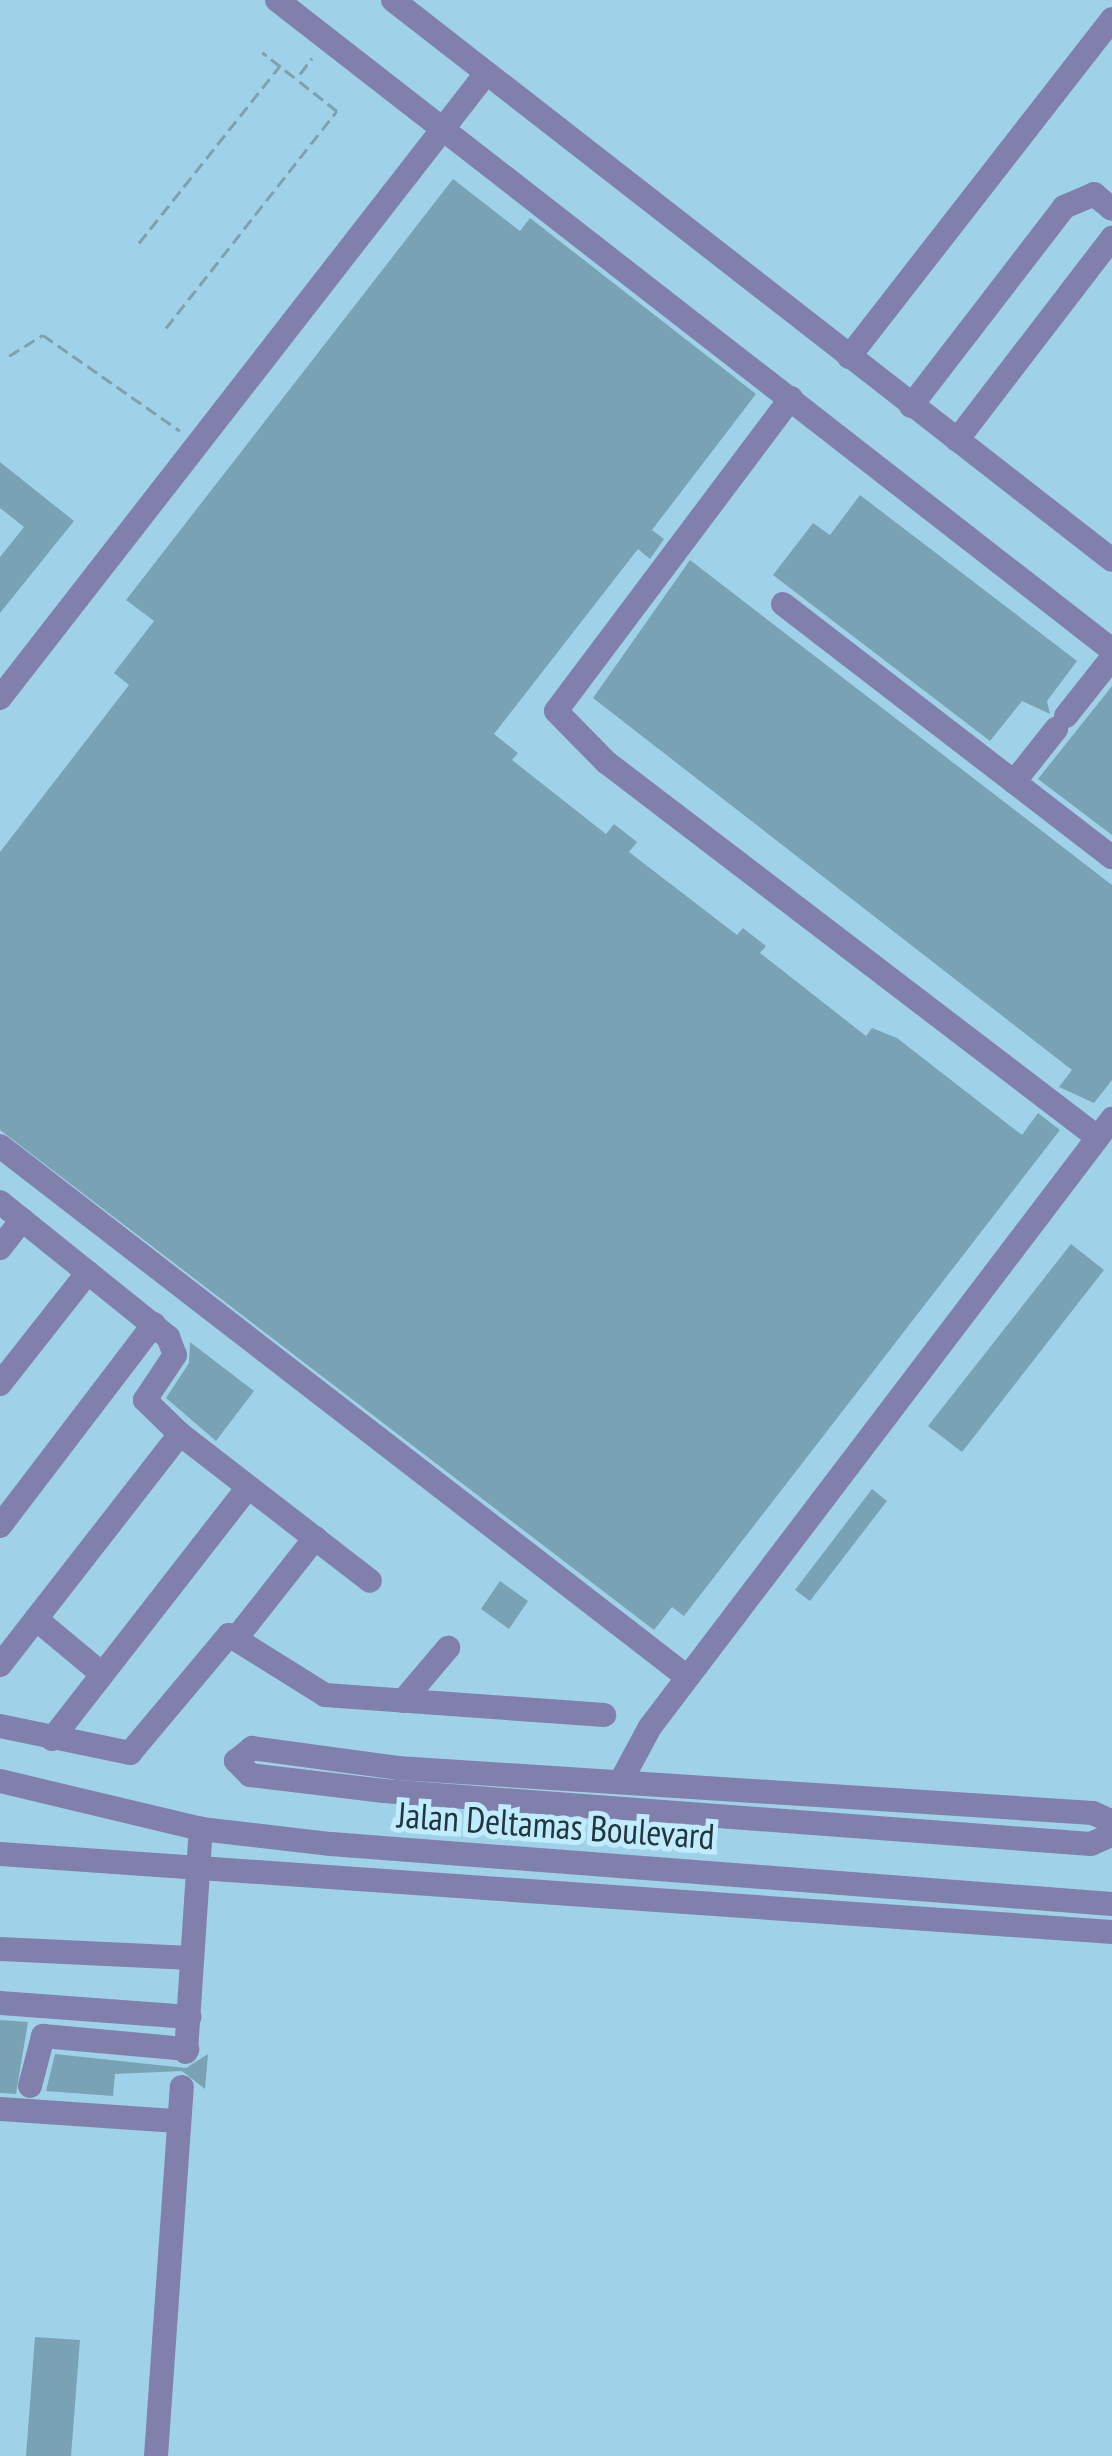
<!DOCTYPE html>
<html>
<head>
<meta charset="utf-8">
<style>
	body { margin:0 }
	#map { position:relative; width:1112px; height:2456px; overflow:hidden; background:#b2dff1; font-family:"PT Sans Narrow",sans-serif }
	div>[style] { position:absolute }
	.built>* { inset:0; background:#9fd2e8 }
	.building>* { inset:0; background:#79a3b5 }
	.path>* { height:3px; margin-top:-1.5px; transform-origin:0; background:repeating-linear-gradient(90deg,#7ea1af 0 12px,transparent 0 18px) }
	.minor>* { height:24px; margin:-12px; padding:0 12px; transform-origin:12px; border-radius:12px; background:#8180ac }
	span { translate:-50% -50%; white-space:nowrap; text-align:center; line-height:1.15; -webkit-text-stroke:10px #bfecff; paint-order:stroke }
	.street-label { font-size:36px; color:#24363d }
</style>
</head>
<body>
<div id="map">
	<div class="built">
		<div style="clip-path:polygon(0 0,1112px 0,1112px 2456px,0 2456px)"></div>
	</div>
	<div class="building">
		<div style="clip-path:polygon(453px 179px,520px 231px,530px 218px,756px 394px,652px 530px,664px 539px,650px 559px,638px 549px,494px 734px,518px 753px,512px 760px,606px 834px,614px 824px,637px 842px,629px 852px,737px 935px,743px 928px,766px 946px,760px 953px,866px 1036px,872px 1028px,897px 1038px,1022px 1135px,1038px 1113px,1060px 1130px,684px 1616px,672px 1607px,654px 1630px,0 1130px,0 852px,129px 685px,114px 673px,154px 621px,126px 600px)"></div>
		<div style="clip-path:polygon(0 462px,74px 521px,0 613px,0 557px,24px 527px,0 508px)"></div>
		<div style="clip-path:polygon(860px 495px,1077px 661px,1047px 701px,1050px 714px,1022px 701px,990px 741px,773px 575px,813px 523px,830px 535px)"></div>
		<div style="clip-path:polygon(690px 560px,1112px 885px,1112px 1080px,1094px 1103px,1059px 1087px,1072px 1070px,593px 698px)"></div>
		<div style="clip-path:polygon(1112px 686px,1112px 835px,1038px 779px)"></div>
		<div style="clip-path:polygon(1071px 1244px,1104px 1270px,962px 1452px,928px 1426px)"></div>
		<div style="clip-path:polygon(190px 1342px,254px 1391px,216px 1441px,166px 1398px,189px 1363px)"></div>
		<div style="clip-path:polygon(872px 1489px,887px 1501px,810px 1601px,795px 1590px)"></div>
		<div style="clip-path:polygon(500px 1581px,528px 1601px,509px 1629px,481px 1609px)"></div>
		<div style="clip-path:polygon(0 2020px,28px 2022px,16px 2094px,0 2093px)"></div>
		<div style="clip-path:polygon(55px 2054px,186px 2068px,208px 2054px,205px 2089px,182px 2071px,115px 2074px,113px 2096px,46px 2091px)"></div>
		<div style="clip-path:polygon(35px 2337px,80px 2340px,71px 2456px,26px 2456px)"></div>
	</div>
	<div class="path">
		<div style="left:300px;top:74px;width:20px;rotate:-53deg"></div>
		<div style="left:139px;top:243px;width:226px;rotate:-51.5deg"></div>
		<div style="left:166px;top:328px;width:276px;rotate:-51.8deg"></div>
		<div style="left:337px;top:111px;width:95px;rotate:-141.8deg"></div>
		<div style="left:9px;top:356px;width:40px;rotate:-32deg"></div>
		<div style="left:43px;top:335px;width:167px;rotate:35deg"></div>
	</div>
	<div class="minor">
		<div style="left:277px;top:0;width:1058px;rotate:37.9deg"></div>
		<div style="left:393px;top:0;width:911px;rotate:37.91deg"></div>
		<div style="left:849px;top:357px;width:428px;rotate:-52.1deg"></div>
		<div style="left:791px;top:398px;width:391px;rotate:126.9deg"></div>
		<div style="left:556px;top:711px;width:71px;rotate:45.6deg"></div>
		<div style="left:606px;top:762px;width:618px;rotate:37.37deg"></div>
		<div style="left:911px;top:406px;width:251px;rotate:-52.4deg"></div>
		<div style="left:1064px;top:207px;width:33px;rotate:-23deg"></div>
		<div style="left:1094px;top:194px;width:23px;rotate:40deg"></div>
		<div style="left:957px;top:440px;width:255px;rotate:-52.5deg"></div>
		<div style="left:783px;top:604px;width:415px;rotate:37.6deg"></div>
		<div style="left:0;top:698px;width:788px;rotate:-52.11deg"></div>
		<div style="left:1066px;top:716px;width:74px;rotate:-51.6deg"></div>
		<div style="left:1014px;top:782px;width:68px;rotate:-51.6deg"></div>
		<div style="left:0;top:1146px;width:868px;rotate:37.7deg"></div>
		<div style="left:0;top:1202px;width:216px;rotate:38.8deg"></div>
		<div style="left:168px;top:1337px;width:19px;rotate:69deg"></div>
		<div style="left:175px;top:1355px;width:54px;rotate:123.7deg"></div>
		<div style="left:145px;top:1400px;width:49px;rotate:44.2deg"></div>
		<div style="left:180px;top:1434px;width:293px;rotate:127.9deg"></div>
		<div style="left:0;top:1248px;width:36px;rotate:-52deg"></div>
		<div style="left:0;top:1384px;width:142px;rotate:-51.8deg"></div>
		<div style="left:180px;top:1434px;width:240px;rotate:37.7deg"></div>
		<div style="left:0;top:1526px;width:254px;rotate:-52.7deg"></div>
		<div style="left:36px;top:1619px;width:86px;rotate:39.8deg"></div>
		<div style="left:238px;top:1636px;width:125px;rotate:-51.8deg"></div>
		<div style="left:403px;top:1701px;width:70px;rotate:-49.7deg"></div>
		<div style="left:0;top:1726px;width:133px;rotate:11.7deg"></div>
		<div style="left:130px;top:1753px;width:154px;rotate:-50deg"></div>
		<div style="left:229px;top:1635px;width:113px;rotate:32deg"></div>
		<div style="left:325px;top:1695px;width:280px;rotate:4.1deg"></div>
		<div style="left:52px;top:1739px;width:319px;rotate:-52.1deg"></div>
		<div style="left:252px;top:1748px;width:147px;rotate:7.8deg"></div>
		<div style="left:398px;top:1768px;width:696px;rotate:3.7deg"></div>
		<div style="left:1093px;top:1813px;width:17px;rotate:25deg"></div>
		<div style="left:1108px;top:1820px;width:15px;rotate:79deg"></div>
		<div style="left:1111px;top:1835px;width:22px;rotate:156deg"></div>
		<div style="left:1091px;top:1844px;width:709px;rotate:-175.71deg"></div>
		<div style="left:384px;top:1791px;width:135px;rotate:-173.2deg"></div>
		<div style="left:250px;top:1775px;width:20px;rotate:-135deg"></div>
		<div style="left:236px;top:1761px;width:21px;rotate:-39deg"></div>
		<div style="left:0;top:1781px;width:207px;rotate:13.4deg"></div>
		<div style="left:201px;top:1829px;width:131px;rotate:6.6deg"></div>
		<div style="left:331px;top:1844px;width:783px;rotate:4.39deg"></div>
		<div style="left:621px;top:1781px;width:61px;rotate:-61.8deg"></div>
		<div style="left:650px;top:1727px;width:764px;rotate:-52.77deg"></div>
		<div style="left:0;top:1854px;width:1115px;rotate:4.01deg"></div>
		<div style="left:0;top:1949px;width:191px;rotate:2.7deg"></div>
		<div style="left:0;top:2003px;width:190px;rotate:4.2deg"></div>
		<div style="left:186px;top:2052px;width:224px;rotate:-86.2deg"></div>
		<div style="left:30px;top:2086px;width:52px;rotate:-75.4deg"></div>
		<div style="left:43px;top:2036px;width:145px;rotate:5.2deg"></div>
		<div style="left:0;top:2109px;width:178px;rotate:3.9deg"></div>
		<div style="left:156px;top:2456px;width:370px;rotate:-86deg"></div>
	</div>
	<div class="street-label">
		<span style="left:556px;top:1825px;rotate:4deg">Jalan Deltamas Boulevard</span>
	</div>
</div>
</body>
</html>
